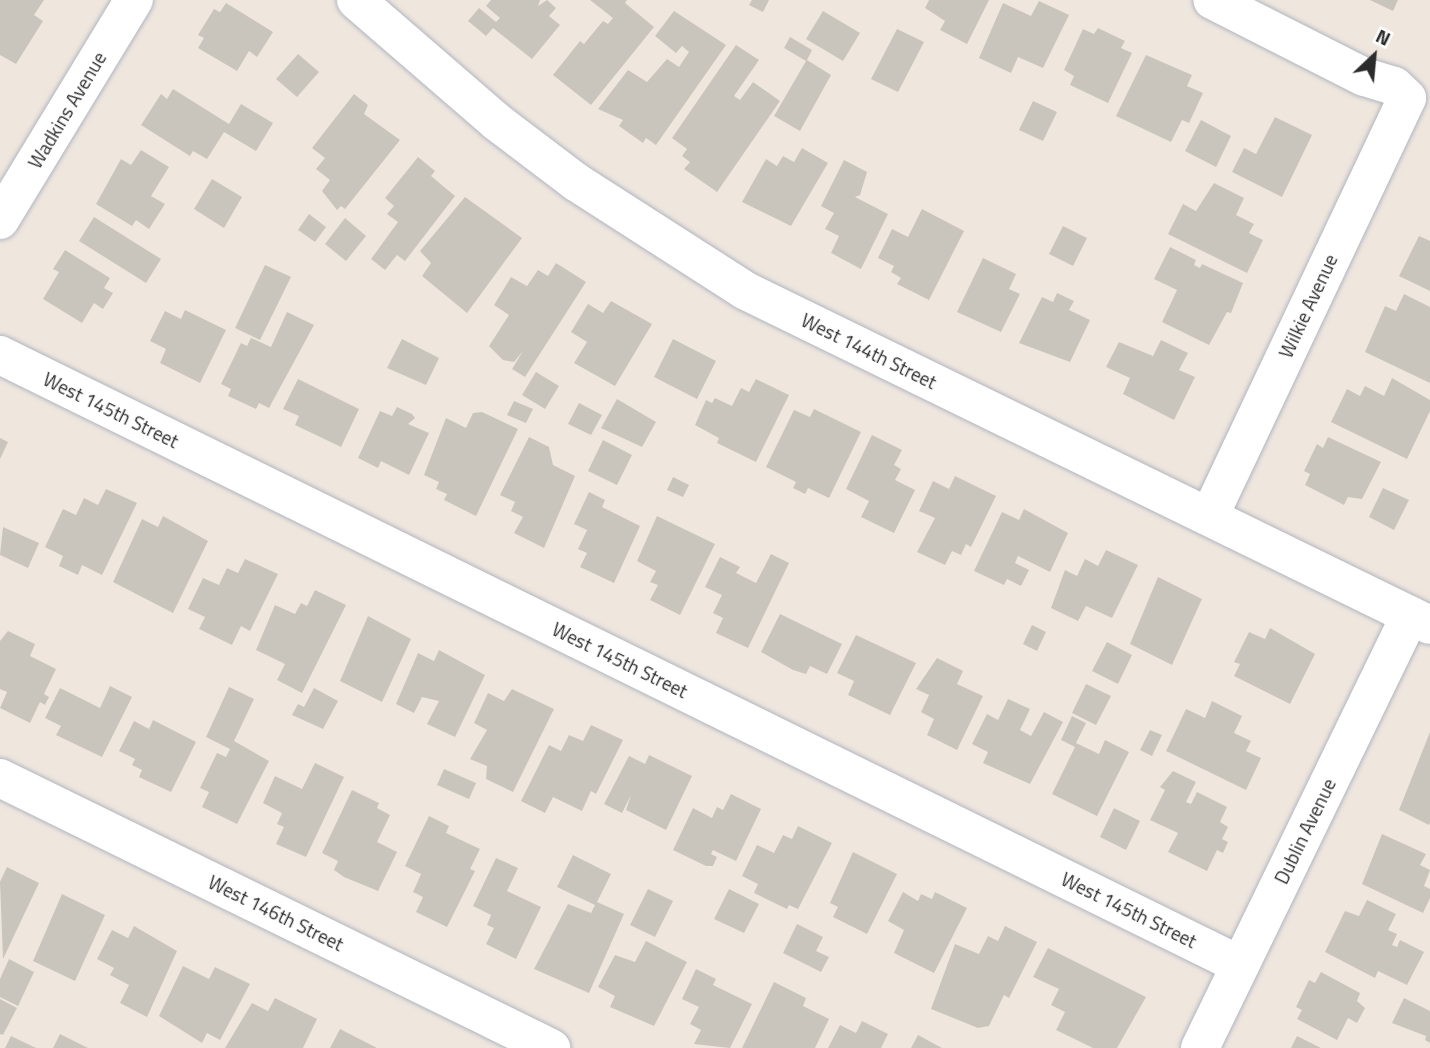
<!DOCTYPE html>
<html>
<head>
<meta charset="utf-8">
<style>
	body { margin:0 }
	#map { position:relative; width:1430px; height:1048px; overflow:hidden; background:#efe7de; font-family:"Titillium Web",sans-serif }
	div>[style] { position:absolute }
	.building>* { inset:0; background:#cac5bc }
	.roads { filter:drop-shadow(0 0 2px #b2b5c1) drop-shadow(0 0 2px #b2b5c1) }
	.minor>* { height:38px; margin:-19px; padding:0 19px; transform-origin:19px; border-radius:19px; background:#fff }
	span { translate:-50% -50%; white-space:nowrap; text-align:center; line-height:1.15; -webkit-text-stroke:5px #fff; paint-order:stroke }
	.street-label { font-size:19px; color:#2c2c2c }
	.north { position:absolute; left:1339px; top:21px; width:70px; height:70px; -webkit-text-stroke:5px #fff; paint-order:stroke; rotate:26deg; font-size:19px; font-weight:700; line-height:28px; text-align:center; color:#2c2c2c }
	.north::after { content:''; display:block; margin:auto; width:24px; height:32px; background:#2c2c2c; clip-path:polygon(50% 0,100% 100%,50% 72%,0 100%) }
</style>
</head>
<body>
<div id="map">
	<div class="building">
		<div style="clip-path:polygon(0 0,44px 0,34px 15px,43px 21px,16px 64px,0 55px)"></div>
		<div style="clip-path:polygon(491px 0,540px 0,538px 6px,547px 0,556px 8px,549px 16px,560px 25px,532px 59px,493px 28px,486px 36px,468px 21px,479px 8px,496px 22px,500px 18px,486px 6px)"></div>
		<div style="clip-path:polygon(590px 0,627px 0,625px 3px,654px 27px,591px 105px,553px 75px,580px 41px,584px 44px,603px 21px,608px 24px,613px 18px)"></div>
		<div style="clip-path:polygon(752px 0,769px 0,763px 12px,749px 5px)"></div>
		<div style="clip-path:polygon(929px 0,989px 0,967px 44px,940px 30px,945px 21px,925px 8px)"></div>
		<div style="clip-path:polygon(1370px 0,1398px 0,1393px 11px)"></div>
		<div style="clip-path:polygon(1039px 1px,1069px 15px,1043px 68px,1018px 57px,1011px 73px,979px 58px,1003px 3px,1031px 16px)"></div>
		<div style="clip-path:polygon(226px 3px,273px 32px,257px 57px,249px 51px,237px 71px,198px 48px,204px 38px,198px 35px,214px 9px,220px 12px)"></div>
		<div style="clip-path:polygon(674px 11px,726px 45px,656px 145px,646px 138px,643px 143px,619px 126px,623px 120px,598px 109px,628px 70px,647px 82px,667px 59px,679px 67px,689px 52px,682px 46px,676px 53px,655px 36px)"></div>
		<div style="clip-path:polygon(823px 11px,860px 33px,843px 61px,806px 39px)"></div>
		<div style="clip-path:polygon(1098px 28px,1125px 41px,1121px 48px,1132px 53px,1108px 103px,1070px 85px,1074px 76px,1064px 70px,1083px 29px,1094px 34px)"></div>
		<div style="clip-path:polygon(897px 29px,924px 42px,898px 92px,871px 79px)"></div>
		<div style="clip-path:polygon(790px 37px,812px 50px,807px 60px,831px 75px,800px 131px,774px 116px,806px 61px,784px 48px)"></div>
		<div style="clip-path:polygon(736px 45px,759px 60px,734px 96px,740px 100px,753px 82px,780px 101px,717px 192px,684px 169px,690px 162px,682px 156px,687px 149px,672px 138px)"></div>
		<div style="clip-path:polygon(298px 54px,319px 72px,297px 97px,276px 79px)"></div>
		<div style="clip-path:polygon(1146px 55px,1192px 75px,1187px 86px,1203px 93px,1189px 123px,1182px 120px,1171px 142px,1116px 116px)"></div>
		<div style="clip-path:polygon(173px 89px,229px 124px,241px 104px,273px 123px,256px 151px,224px 132px,207px 159px,193px 151px,190px 156px,141px 125px,161px 94px,167px 99px)"></div>
		<div style="clip-path:polygon(354px 94px,368px 105px,364px 114px,400px 140px,345px 209px,341px 206px,337px 210px,322px 191px,330px 180px,316px 169px,325px 158px,312px 148px)"></div>
		<div style="clip-path:polygon(1033px 101px,1057px 112px,1043px 141px,1019px 130px)"></div>
		<div style="clip-path:polygon(1275px 117px,1312px 135px,1282px 197px,1232px 172px,1244px 148px,1256px 154px)"></div>
		<div style="clip-path:polygon(1201px 120px,1231px 136px,1216px 167px,1185px 151px)"></div>
		<div style="clip-path:polygon(802px 148px,828px 163px,791px 226px,742px 202px,766px 159px,777px 166px,783px 156px,794px 162px)"></div>
		<div style="clip-path:polygon(141px 150px,169px 167px,151px 196px,165px 204px,149px 229px,136px 220px,132px 226px,96px 204px,121px 159px,131px 165px)"></div>
		<div style="clip-path:polygon(418px 157px,435px 171px,431px 176px,455px 196px,405px 261px,397px 255px,385px 270px,371px 259px,398px 222px,387px 214px,394px 206px,385px 198px)"></div>
		<div style="clip-path:polygon(844px 160px,867px 172px,860px 195px,855px 197px,888px 214px,861px 269px,831px 253px,839px 236px,825px 229px,834px 213px,821px 206px)"></div>
		<div style="clip-path:polygon(212px 179px,242px 197px,224px 228px,194px 209px)"></div>
		<div style="clip-path:polygon(1214px 183px,1244px 198px,1236px 215px,1254px 224px,1249px 233px,1263px 240px,1247px 273px,1168px 234px,1183px 204px,1196px 211px)"></div>
		<div style="clip-path:polygon(465px 197px,522px 238px,467px 313px,422px 276px,431px 263px,420px 251px)"></div>
		<div style="clip-path:polygon(922px 209px,964px 231px,929px 300px,897px 284px,901px 278px,891px 272px,894px 266px,878px 258px,892px 229px,908px 237px)"></div>
		<div style="clip-path:polygon(309px 214px,326px 227px,315px 242px,298px 230px)"></div>
		<div style="clip-path:polygon(94px 217px,161px 259px,146px 283px,79px 241px)"></div>
		<div style="clip-path:polygon(345px 218px,366px 236px,346px 261px,325px 244px)"></div>
		<div style="clip-path:polygon(1063px 226px,1087px 238px,1073px 266px,1049px 254px)"></div>
		<div style="clip-path:polygon(1419px 236px,1430px 241px,1430px 291px,1399px 276px)"></div>
		<div style="clip-path:polygon(1170px 247px,1196px 260px,1194px 265px,1200px 268px,1202px 264px,1243px 283px,1231px 313px,1227px 312px,1209px 345px,1162px 322px,1177px 290px,1154px 279px)"></div>
		<div style="clip-path:polygon(65px 250px,110px 278px,104px 288px,113px 293px,103px 309px,94px 303px,82px 323px,43px 299px,59px 272px,53px 269px)"></div>
		<div style="clip-path:polygon(983px 258px,1016px 274px,1009px 289px,1020px 294px,1001px 332px,957px 312px)"></div>
		<div style="clip-path:polygon(556px 263px,586px 282px,525px 377px,512px 369px,523px 351px,514px 362px,503px 360px,489px 346px,509px 315px,494px 305px,511px 277px,527px 286px,538px 270px,548px 276px)"></div>
		<div style="clip-path:polygon(265px 265px,291px 277px,260px 340px,235px 328px)"></div>
		<div style="clip-path:polygon(1057px 293px,1074px 301px,1069px 310px,1090px 320px,1070px 362px,1019px 343px,1042px 297px,1053px 302px)"></div>
		<div style="clip-path:polygon(1404px 294px,1430px 307px,1430px 383px,1365px 352px,1385px 306px,1396px 311px)"></div>
		<div style="clip-path:polygon(611px 301px,652px 324px,615px 386px,574px 363px,587px 342px,571px 332px,588px 304px,603px 313px)"></div>
		<div style="clip-path:polygon(185px 310px,226px 330px,200px 383px,160px 363px,166px 349px,150px 341px,165px 311px,181px 319px)"></div>
		<div style="clip-path:polygon(287px 312px,314px 325px,269px 408px,259px 403px,256px 409px,228px 396px,231px 389px,221px 384px,241px 343px,247px 346px,251px 338px,271px 347px)"></div>
		<div style="clip-path:polygon(402px 339px,439px 358px,426px 385px,387px 368px)"></div>
		<div style="clip-path:polygon(673px 339px,716px 361px,697px 399px,654px 377px)"></div>
		<div style="clip-path:polygon(1161px 340px,1188px 353px,1179px 370px,1195px 377px,1174px 420px,1123px 394px,1130px 378px,1106px 367px,1119px 342px,1153px 356px)"></div>
		<div style="clip-path:polygon(536px 372px,559px 386px,545px 409px,522px 395px)"></div>
		<div style="clip-path:polygon(1392px 378px,1430px 400px,1430px 411px,1407px 459px,1331px 422px,1347px 389px,1360px 396px,1365px 386px,1384px 396px)"></div>
		<div style="clip-path:polygon(298px 379px,359px 409px,341px 447px,295px 425px,299px 416px,283px 409px)"></div>
		<div style="clip-path:polygon(756px 379px,789px 395px,756px 462px,717px 443px,719px 438px,695px 425px,706px 400px,712px 403px,715px 398px,732px 406px,741px 388px,749px 392px)"></div>
		<div style="clip-path:polygon(617px 399px,656px 422px,642px 447px,601px 428px)"></div>
		<div style="clip-path:polygon(514px 401px,533px 409px,526px 423px,507px 415px)"></div>
		<div style="clip-path:polygon(579px 403px,602px 415px,591px 435px,568px 424px)"></div>
		<div style="clip-path:polygon(397px 407px,412px 414px,415px 418px,408px 424px,429px 433px,409px 475px,381px 461px,378px 468px,358px 458px,380px 411px,392px 416px)"></div>
		<div style="clip-path:polygon(814px 409px,861px 432px,829px 498px,808px 488px,805px 494px,793px 488px,796px 482px,766px 467px,794px 410px,810px 417px)"></div>
		<div style="clip-path:polygon(482px 412px,518px 429px,476px 516px,444px 500px,447px 494px,436px 489px,439px 482px,424px 475px,446px 418px,466px 428px,473px 413px)"></div>
		<div style="clip-path:polygon(872px 435px,902px 450px,894px 465px,901px 469px,895px 480px,915px 490px,894px 533px,861px 517px,869px 501px,846px 489px)"></div>
		<div style="clip-path:polygon(529px 437px,549px 447px,553px 465px,575px 476px,544px 548px,514px 533px,523px 517px,511px 511px,515px 502px,500px 495px)"></div>
		<div style="clip-path:polygon(1328px 437px,1381px 462px,1362px 499px,1348px 497px,1344px 505px,1305px 485px,1310px 474px,1304px 471px,1317px 444px,1323px 448px)"></div>
		<div style="clip-path:polygon(0 438px,8px 442px,0 459px)"></div>
		<div style="clip-path:polygon(603px 440px,632px 455px,617px 485px,588px 471px)"></div>
		<div style="clip-path:polygon(955px 476px,996px 496px,971px 547px,966px 544px,961px 555px,952px 551px,945px 565px,917px 552px,935px 518px,919px 511px,933px 481px,949px 489px)"></div>
		<div style="clip-path:polygon(673px 477px,689px 485px,683px 497px,667px 490px)"></div>
		<div style="clip-path:polygon(1383px 488px,1409px 500px,1394px 530px,1369px 517px)"></div>
		<div style="clip-path:polygon(106px 489px,137px 503px,102px 575px,82px 565px,78px 575px,59px 566px,63px 556px,45px 547px,63px 509px,76px 515px,84px 498px,98px 505px)"></div>
		<div style="clip-path:polygon(589px 492px,605px 500px,602px 507px,640px 526px,614px 583px,580px 567px,587px 553px,578px 549px,587px 530px,574px 524px)"></div>
		<div style="clip-path:polygon(1024px 509px,1068px 533px,1050px 572px,1018px 556px,1015px 563px,1029px 570px,1021px 586px,1007px 579px,1004px 585px,974px 571px,1002px 512px,1019px 520px)"></div>
		<div style="clip-path:polygon(163px 516px,208px 541px,173px 613px,113px 582px,142px 519px,158px 527px)"></div>
		<div style="clip-path:polygon(657px 516px,715px 544px,680px 615px,650px 600px,658px 585px,650px 582px,656px 571px,637px 561px)"></div>
		<div style="clip-path:polygon(3px 527px,39px 543px,28px 568px,0 555px)"></div>
		<div style="clip-path:polygon(1106px 550px,1138px 565px,1112px 618px,1086px 606px,1078px 621px,1051px 608px,1065px 570px,1077px 576px,1085px 559px,1098px 566px)"></div>
		<div style="clip-path:polygon(771px 554px,789px 563px,748px 648px,716px 633px,723px 618px,713px 613px,722px 595px,705px 587px,720px 557px,740px 567px,736px 573px,756px 583px)"></div>
		<div style="clip-path:polygon(245px 559px,278px 574px,250px 631px,241px 626px,232px 645px,199px 629px,205px 617px,188px 609px,203px 578px,219px 585px,227px 568px,238px 573px)"></div>
		<div style="clip-path:polygon(1158px 577px,1202px 599px,1172px 665px,1130px 644px)"></div>
		<div style="clip-path:polygon(315px 590px,346px 605px,302px 693px,277px 680px,285px 664px,256px 650px,275px 605px,295px 614px,301px 603px,307px 606px)"></div>
		<div style="clip-path:polygon(780px 614px,842px 644px,827px 674px,810px 666px,806px 674px,793px 670px,761px 652px)"></div>
		<div style="clip-path:polygon(368px 616px,411px 639px,382px 702px,340px 681px)"></div>
		<div style="clip-path:polygon(1032px 625px,1046px 632px,1037px 651px,1023px 644px)"></div>
		<div style="clip-path:polygon(1270px 628px,1315px 654px,1290px 704px,1234px 676px,1240px 664px,1234px 662px,1249px 632px,1265px 639px)"></div>
		<div style="clip-path:polygon(8px 631px,35px 644px,30px 656px,56px 669px,44px 694px,49px 697px,45px 705px,40px 702px,30px 723px,0 708px,7px 692px,0 689px,0 641px)"></div>
		<div style="clip-path:polygon(856px 635px,916px 663px,890px 715px,848px 695px,854px 681px,837px 673px)"></div>
		<div style="clip-path:polygon(1107px 642px,1132px 655px,1118px 684px,1092px 671px)"></div>
		<div style="clip-path:polygon(439px 650px,485px 675px,455px 737px,427px 724px,439px 701px,422px 697px,414px 713px,396px 704px,418px 653px,434px 661px)"></div>
		<div style="clip-path:polygon(937px 658px,963px 671px,957px 684px,983px 696px,957px 750px,927px 735px,934px 719px,921px 712px,929px 695px,916px 689px)"></div>
		<div style="clip-path:polygon(1086px 684px,1111px 696px,1096px 725px,1072px 713px)"></div>
		<div style="clip-path:polygon(110px 686px,132px 697px,102px 757px,56px 735px,61px 726px,45px 718px,60px 688px,100px 708px)"></div>
		<div style="clip-path:polygon(229px 687px,254px 699px,234px 741px,269px 761px,237px 824px,202px 807px,209px 792px,200px 788px,217px 753px,226px 757px,230px 749px,206px 737px)"></div>
		<div style="clip-path:polygon(314px 688px,338px 701px,323px 729px,292px 715px,298px 704px,304px 707px)"></div>
		<div style="clip-path:polygon(512px 689px,554px 709px,513px 792px,486px 779px,487px 766px,470px 759px,487px 730px,474px 723px,488px 693px,504px 701px)"></div>
		<div style="clip-path:polygon(1008px 699px,1030px 709px,1020px 730px,1031px 736px,1044px 712px,1063px 722px,1030px 784px,983px 763px,988px 752px,972px 744px,987px 714px,998px 720px)"></div>
		<div style="clip-path:polygon(1212px 701px,1242px 716px,1234px 733px,1251px 741px,1246px 751px,1261px 758px,1246px 790px,1166px 751px,1186px 709px,1205px 718px)"></div>
		<div style="clip-path:polygon(1072px 716px,1086px 723px,1076px 743px,1099px 754px,1105px 740px,1129px 752px,1097px 816px,1052px 794px,1075px 747px,1061px 740px)"></div>
		<div style="clip-path:polygon(153px 720px,196px 742px,171px 792px,139px 777px,142px 770px,132px 765px,135px 759px,119px 751px,134px 721px,149px 729px)"></div>
		<div style="clip-path:polygon(591px 725px,623px 740px,596px 794px,591px 791px,582px 811px,553px 797px,545px 813px,521px 801px,549px 745px,561px 751px,569px 735px,583px 741px)"></div>
		<div style="clip-path:polygon(1150px 730px,1162px 735px,1152px 756px,1140px 750px)"></div>
		<div style="clip-path:polygon(1430px 732px,1430px 823px,1429px 825px,1399px 810px)"></div>
		<div style="clip-path:polygon(649px 755px,692px 776px,666px 830px,626px 810px,631px 795px,622px 813px,604px 804px,629px 756px,645px 764px)"></div>
		<div style="clip-path:polygon(315px 763px,344px 777px,306px 857px,276px 844px,284px 827px,277px 824px,282px 813px,263px 803px,275px 776px,302px 789px)"></div>
		<div style="clip-path:polygon(444px 769px,476px 783px,469px 799px,437px 785px)"></div>
		<div style="clip-path:polygon(1173px 771px,1196px 782px,1186px 802px,1191px 804px,1197px 792px,1227px 807px,1220px 822px,1228px 827px,1222px 839px,1228px 842px,1223px 853px,1217px 850px,1207px 871px,1168px 852px,1178px 833px,1150px 820px,1165px 790px,1160px 787px)"></div>
		<div style="clip-path:polygon(352px 790px,379px 803px,377px 808px,390px 815px,377px 842px,397px 852px,378px 891px,344px 877px,334px 870px,338px 861px,322px 853px)"></div>
		<div style="clip-path:polygon(731px 794px,761px 809px,736px 861px,713px 850px,711px 854px,717px 857px,713px 866px,706px 866px,673px 850px,693px 808px,712px 818px,717px 807px,723px 810px)"></div>
		<div style="clip-path:polygon(1114px 808px,1140px 821px,1126px 850px,1100px 837px)"></div>
		<div style="clip-path:polygon(429px 816px,449px 826px,446px 833px,480px 849px,470px 869px,475px 871px,447px 927px,416px 912px,423px 897px,413px 892px,421px 874px,405px 866px)"></div>
		<div style="clip-path:polygon(798px 826px,832px 843px,798px 909px,789px 905px,787px 909px,754px 893px,758px 884px,742px 876px,757px 845px,774px 853px,783px 835px,792px 839px)"></div>
		<div style="clip-path:polygon(1382px 834px,1426px 854px,1420px 865px,1430px 870px,1424px 886px,1430px 889px,1430px 898px,1423px 913px,1362px 884px)"></div>
		<div style="clip-path:polygon(853px 852px,897px 874px,867px 934px,833px 917px,838px 907px,830px 903px)"></div>
		<div style="clip-path:polygon(573px 855px,611px 874px,597px 902px,624px 914px,589px 993px,534px 969px,568px 904px,591px 913px,595px 905px,557px 887px)"></div>
		<div style="clip-path:polygon(496px 858px,518px 868px,507px 891px,541px 907px,516px 959px,486px 944px,494px 928px,487px 925px,491px 915px,473px 906px)"></div>
		<div style="clip-path:polygon(7px 867px,39px 883px,3px 959px,0 882px)"></div>
		<div style="clip-path:polygon(648px 889px,673px 901px,655px 937px,630px 925px)"></div>
		<div style="clip-path:polygon(729px 889px,759px 904px,744px 933px,714px 919px)"></div>
		<div style="clip-path:polygon(903px 892px,918px 901px,921px 894px,932px 899px,935px 892px,967px 908px,934px 973px,894px 953px,904px 930px,888px 921px)"></div>
		<div style="clip-path:polygon(62px 894px,105px 915px,75px 981px,33px 961px)"></div>
		<div style="clip-path:polygon(1367px 900px,1396px 914px,1388px 930px,1397px 934px,1392px 945px,1397px 947px,1400px 940px,1424px 952px,1407px 985px,1378px 971px,1375px 978px,1325px 952px,1345px 911px,1359px 916px)"></div>
		<div style="clip-path:polygon(797px 924px,823px 937px,816px 951px,829px 957px,821px 972px,783px 953px)"></div>
		<div style="clip-path:polygon(134px 926px,177px 951px,147px 1017px,120px 1003px,129px 985px,110px 975px,114px 968px,97px 959px,112px 930px,128px 938px)"></div>
		<div style="clip-path:polygon(1005px 926px,1037px 942px,1009px 998px,1004px 995px,989px 1026px,978px 1028px,931px 1009px,955px 944px,979px 954px,988px 936px,998px 941px)"></div>
		<div style="clip-path:polygon(646px 941px,687px 962px,654px 1026px,610px 1007px,615px 996px,598px 987px,615px 955px,635px 962px)"></div>
		<div style="clip-path:polygon(1048px 948px,1146px 997px,1117px 1048px,1093px 1048px,1056px 1030px,1065px 1012px,1051px 1005px,1059px 989px,1033px 977px)"></div>
		<div style="clip-path:polygon(9px 959px,34px 972px,18px 1006px,0 997px,0 979px)"></div>
		<div style="clip-path:polygon(183px 966px,209px 979px,215px 967px,250px 984px,220px 1040px,207px 1033px,202px 1043px,159px 1016px)"></div>
		<div style="clip-path:polygon(696px 969px,716px 979px,713px 985px,752px 1004px,730px 1048px,694px 1044px,701px 1030px,690px 1024px,699px 1007px,682px 999px)"></div>
		<div style="clip-path:polygon(1321px 972px,1360px 993px,1357px 1001px,1365px 1008px,1357px 1023px,1348px 1018px,1337px 1040px,1297px 1019px,1302px 1010px,1296px 1007px,1309px 980px,1315px 983px)"></div>
		<div style="clip-path:polygon(774px 982px,806px 998px,803px 1006px,829px 1019px,815px 1048px,742px 1048px)"></div>
		<div style="clip-path:polygon(275px 998px,317px 1019px,303px 1048px,225px 1048px,252px 1003px,268px 1011px)"></div>
		<div style="clip-path:polygon(1404px 998px,1430px 1011px,1430px 1043px,1425px 1040px,1426px 1036px,1392px 1023px)"></div>
		<div style="clip-path:polygon(0 999px,17px 1008px,3px 1035px,0 1034px)"></div>
		<div style="clip-path:polygon(862px 1021px,888px 1034px,881px 1048px,828px 1048px,840px 1025px,856px 1033px)"></div>
		<div style="clip-path:polygon(340px 1029px,377px 1048px,330px 1048px)"></div>
		<div style="clip-path:polygon(60px 1034px,88px 1048px,53px 1048px)"></div>
		<div style="clip-path:polygon(918px 1035px,942px 1048px,911px 1048px)"></div>
		<div style="clip-path:polygon(11px 1036px,36px 1048px,5px 1048px)"></div>
		<div style="clip-path:polygon(1297px 1036px,1321px 1048px,1291px 1048px)"></div>
	</div>
	<div class="roads">
		<div class="minor">
			<div style="left:356px;top:0;width:186px;rotate:40.9deg"></div>
			<div style="left:497px;top:122px;width:99px;rotate:37.2deg"></div>
			<div style="left:576px;top:182px;width:200px;rotate:32.7deg"></div>
			<div style="left:744px;top:290px;width:763px;rotate:26.03deg"></div>
			<div style="left:0;top:220px;width:258px;rotate:-58.7deg"></div>
			<div style="left:0;top:355px;width:1382px;rotate:26.19deg"></div>
			<div style="left:1210px;top:515px;width:461px;rotate:-64.7deg"></div>
			<div style="left:1407px;top:98px;width:18px;rotate:-137deg"></div>
			<div style="left:1394px;top:86px;width:31px;rotate:-163deg"></div>
			<div style="left:1364px;top:77px;width:170px;rotate:-153.1deg"></div>
			<div style="left:0;top:778px;width:614px;rotate:26.11deg"></div>
			<div style="left:1200px;top:1048px;width:481px;rotate:-64.1deg"></div>
		</div>
	</div>
	<div class="street-label">
		<span style="left:67px;top:110px;rotate:-59deg">Wadkins Avenue</span>
		<span style="left:1308px;top:306px;rotate:-65deg">Wilkie Avenue</span>
		<span style="left:869px;top:351px;rotate:26deg">West 144th Street</span>
		<span style="left:111px;top:410px;rotate:26deg">West 145th Street</span>
		<span style="left:620px;top:660px;rotate:26deg">West 145th Street</span>
		<span style="left:1305px;top:831px;rotate:-64deg">Dublin Avenue</span>
		<span style="left:1129px;top:910px;rotate:26deg">West 145th Street</span>
		<span style="left:276px;top:913px;rotate:26deg">West 146th Street</span>
	</div>
	<div class="north">N</div>
</div>
</body>
</html>
